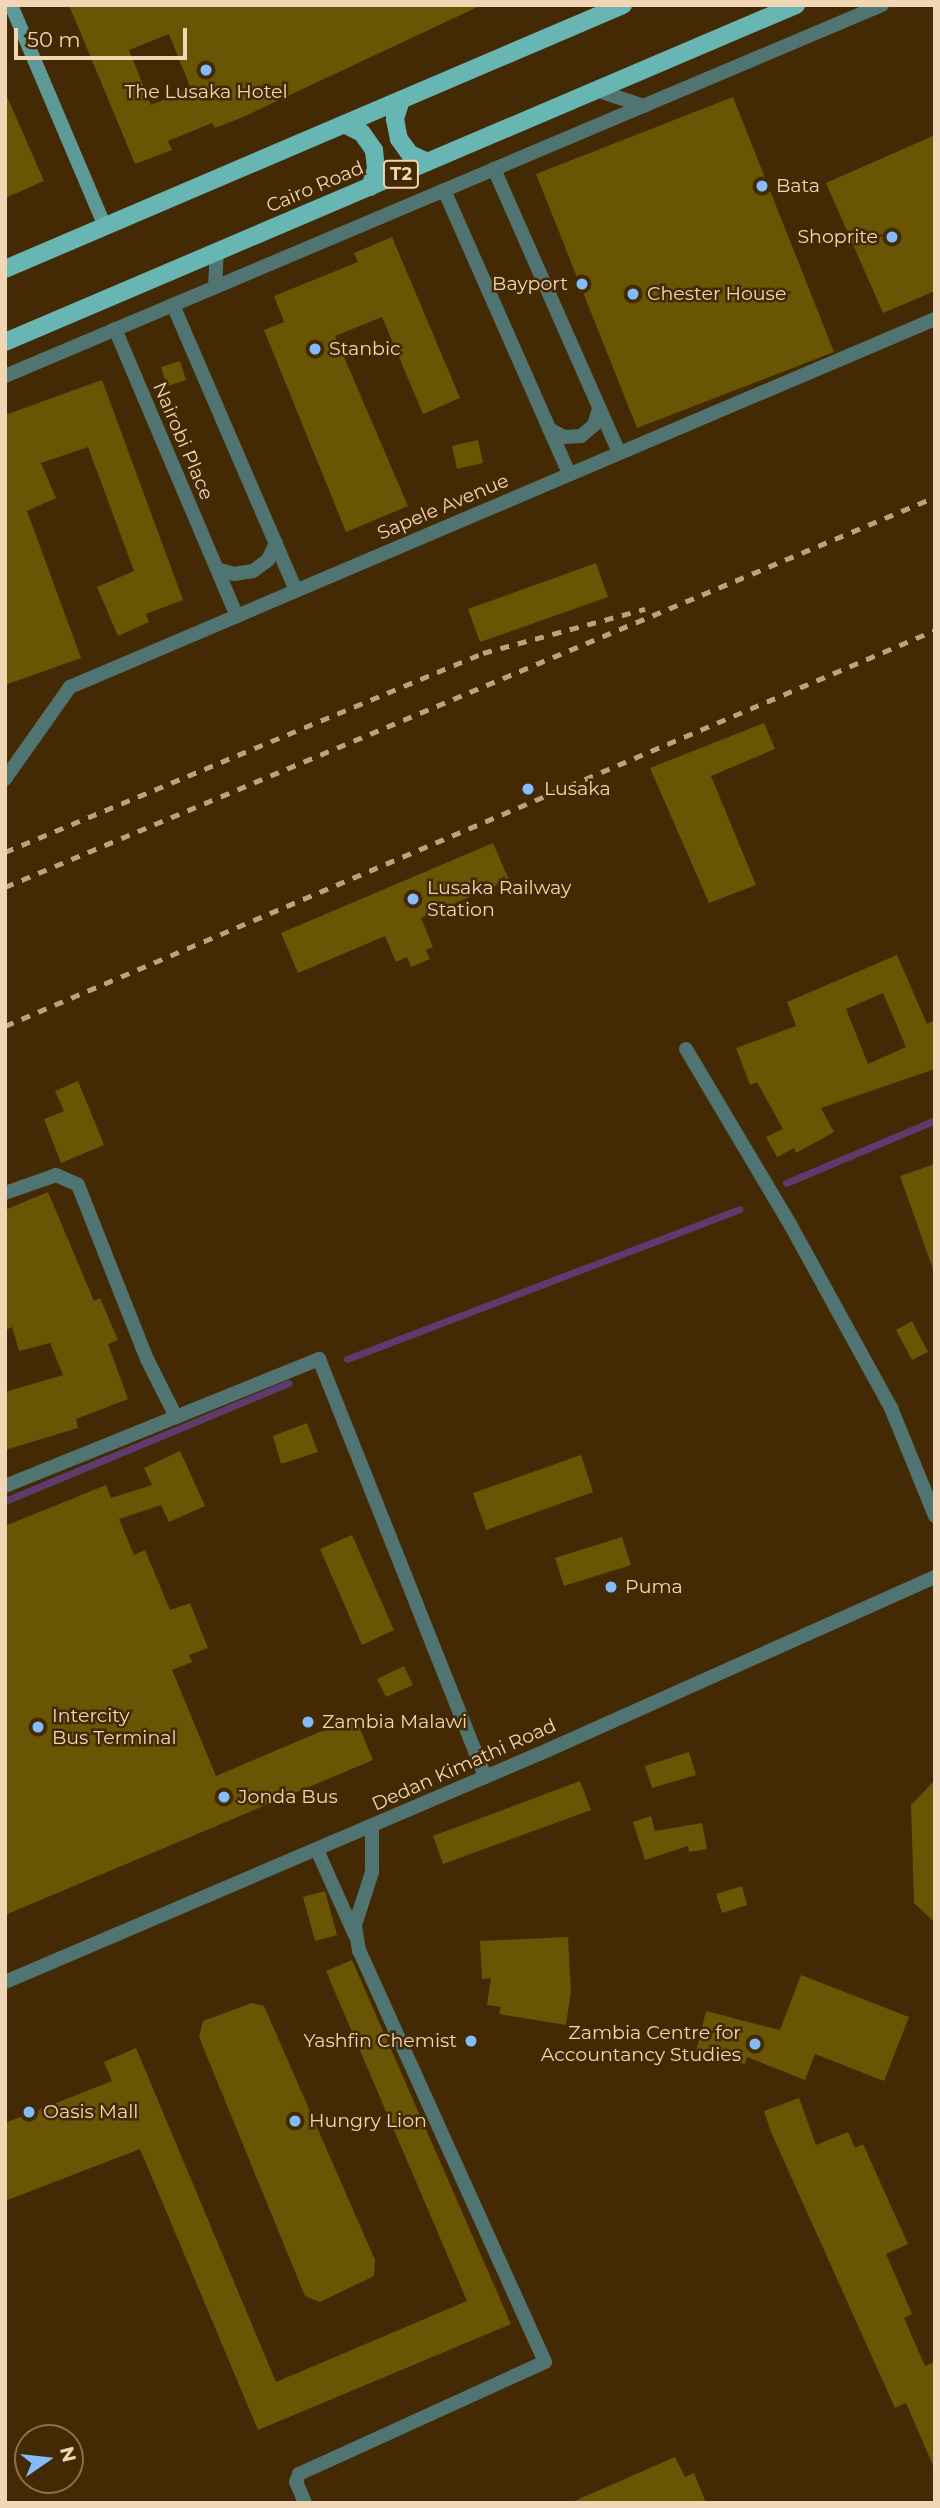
<!DOCTYPE html>
<html>
<head>
<meta charset="utf-8">
<style>
	body { margin:0 }
	#map { position:relative; width:940px; height:2508px; overflow:hidden; background:#432a04; font-family:Montserrat,sans-serif }
	div>[style] { position:absolute }
	.stream>* { height:7px; margin:-3.5px; padding:0 3.5px; transform-origin:3.5px; border-radius:3.5px; background:#5d3b6f }
	.building>* { inset:0; background:#6a5504 }
	.street>* { height:14px; margin:-7px; padding:0 7px; transform-origin:7px; border-radius:7px; background:#4f7472 }
	.secondary>* { height:14px; margin:-7px; padding:0 7px; transform-origin:7px; border-radius:7px; background:#5d9997 }
	.primary>* { height:18px; margin:-9px; padding:0 9px; transform-origin:9px; border-radius:9px; background:#67b6b3 }
	.rail>* { height:5px; margin-top:-2.5px; transform-origin:0; background:repeating-linear-gradient(90deg,#bca280 0 9px,transparent 0 18px) }
	.dots>* { width:19px; height:19px; translate:-50% -50%; box-sizing:border-box; border:4px solid #432a04; border-radius:50% }
	span { translate:-50% -50%; white-space:nowrap; text-align:center; line-height:1.15; -webkit-text-stroke:5px #432a04; paint-order:stroke }
	.shield-label span { padding:2px 5px; background:#432a04; border:2px solid; border-radius:5px; -webkit-text-stroke-width:0 }
	.shield-label { font-size:18px; color:#f1d6b6; font-weight:700 }
	.poi-label { font-size:19px; color:#f1d6b6 }
	.left { translate:0 -50%; text-align:left }
	.right { translate:-100% -50%; text-align:right }
	.street-label { font-size:19px; color:#f1d6b6 }
	.frame { position:absolute; inset:0; border:7px solid #f1d6b6; pointer-events:none }
	.north { position:absolute; left:14px; top:2424px; width:70px; height:70px; box-sizing:border-box; background:#432a04; border:2px solid #896f4b; border-radius:50%; rotate:76deg; font-size:19px; font-weight:700; line-height:28px; text-align:center; color:#f1d6b6 }
	.north::after { content:''; display:block; margin:auto; width:24px; height:32px; background:#84bcfb; clip-path:polygon(50% 0,100% 100%,50% 72%,0 100%) }
	.scale { position:absolute; left:14px; top:28px; width:173px; height:32px; box-sizing:border-box; border:4px solid #f1d6b6; border-top:0; padding-left:9px; font-size:21px; line-height:24px; white-space:nowrap; color:#f1d6b6; -webkit-text-stroke:5px #432a04; paint-order:stroke }
</style>
</head>
<body>
<div id="map">
	<div class="stream">
		<div style="left:786px;top:1183px;width:162px;rotate:-22.9deg"></div>
		<div style="left:347px;top:1359px;width:420px;rotate:-20.9deg"></div>
		<div style="left:5px;top:1501px;width:307px;rotate:-22.6deg"></div>
	</div>
	<div class="building">
		<div style="clip-path:polygon(evenodd,69px 5px,482px 5px,243px 117px,215px 128px,212px 123px,168px 141px,172px 150px,135px 164px,69px 5px,169px 34px,191px 89px,151px 105px,129px 50px,169px 34px)"></div>
		<div style="clip-path:polygon(5px 92px,44px 181px,5px 198px)"></div>
		<div style="clip-path:polygon(733px 97px,834px 352px,637px 428px,536px 174px)"></div>
		<div style="clip-path:polygon(935px 135px,935px 291px,883px 313px,826px 183px)"></div>
		<div style="clip-path:polygon(392px 237px,460px 398px,423px 414px,382px 317px,335px 336px,408px 506px,346px 532px,264px 330px,284px 322px,274px 296px,358px 262px,354px 253px)"></div>
		<div style="clip-path:polygon(180px 361px,186px 380px,167px 386px,161px 367px)"></div>
		<div style="clip-path:polygon(102px 380px,183px 600px,146px 614px,149px 622px,118px 636px,97px 587px,134px 571px,88px 447px,41px 463px,56px 498px,27px 511px,81px 658px,5px 685px,5px 415px)"></div>
		<div style="clip-path:polygon(478px 440px,483px 463px,457px 469px,452px 446px)"></div>
		<div style="clip-path:polygon(596px 563px,608px 597px,480px 642px,468px 609px)"></div>
		<div style="clip-path:polygon(764px 723px,775px 749px,711px 776px,756px 885px,709px 903px,650px 768px)"></div>
		<div style="clip-path:polygon(493px 843px,509px 880px,421px 918px,433px 947px,426px 950px,430px 959px,411px 967px,407px 957px,396px 962px,385px 936px,298px 973px,281px 933px)"></div>
		<div style="clip-path:polygon(evenodd,897px 955px,927px 1024px,935px 1020px,935px 1069px,821px 1108px,834px 1132px,796px 1153px,794px 1148px,777px 1157px,766px 1137px,783px 1129px,757px 1082px,750px 1085px,736px 1048px,796px 1026px,787px 1002px,897px 955px,883px 993px,906px 1047px,868px 1064px,846px 1009px,883px 993px)"></div>
		<div style="clip-path:polygon(78px 1081px,104px 1145px,61px 1163px,44px 1119px,64px 1111px,55px 1091px)"></div>
		<div style="clip-path:polygon(935px 1164px,935px 1268px,933px 1269px,900px 1176px)"></div>
		<div style="clip-path:polygon(48px 1192px,94px 1301px,100px 1298px,118px 1340px,108px 1344px,128px 1399px,76px 1419px,78px 1428px,5px 1450px,5px 1392px,63px 1375px,50px 1343px,19px 1351px,12px 1327px,5px 1330px,5px 1210px)"></div>
		<div style="clip-path:polygon(912px 1321px,928px 1352px,912px 1360px,896px 1330px)"></div>
		<div style="clip-path:polygon(307px 1423px,318px 1452px,281px 1464px,273px 1436px)"></div>
		<div style="clip-path:polygon(180px 1451px,205px 1506px,169px 1522px,161px 1505px,119px 1519px,134px 1555px,145px 1550px,170px 1610px,190px 1603px,208px 1648px,189px 1655px,192px 1662px,172px 1670px,216px 1776px,355px 1717px,373px 1760px,5px 1915px,5px 1526px,106px 1485px,111px 1498px,152px 1485px,144px 1468px)"></div>
		<div style="clip-path:polygon(581px 1455px,593px 1492px,486px 1530px,473px 1493px)"></div>
		<div style="clip-path:polygon(352px 1535px,394px 1630px,362px 1645px,320px 1549px)"></div>
		<div style="clip-path:polygon(622px 1537px,631px 1565px,564px 1586px,555px 1558px)"></div>
		<div style="clip-path:polygon(404px 1666px,413px 1685px,386px 1697px,377px 1679px)"></div>
		<div style="clip-path:polygon(689px 1752px,696px 1775px,652px 1788px,645px 1766px)"></div>
		<div style="clip-path:polygon(935px 1780px,935px 1923px,914px 1903px,911px 1805px)"></div>
		<div style="clip-path:polygon(580px 1781px,591px 1810px,443px 1864px,433px 1836px)"></div>
		<div style="clip-path:polygon(651px 1816px,655px 1831px,702px 1823px,707px 1849px,689px 1852px,688px 1846px,645px 1860px,633px 1822px)"></div>
		<div style="clip-path:polygon(742px 1886px,747px 1905px,722px 1913px,716px 1894px)"></div>
		<div style="clip-path:polygon(325px 1891px,337px 1935px,315px 1941px,303px 1897px)"></div>
		<div style="clip-path:polygon(568px 1937px,571px 1991px,566px 2025px,499px 2014px,501px 2007px,487px 2005px,491px 1978px,482px 1979px,480px 1941px)"></div>
		<div style="clip-path:polygon(352px 1960px,511px 2324px,258px 2430px,140px 2149px,5px 2201px,5px 2123px,112px 2081px,104px 2062px,136px 2048px,276px 2382px,467px 2301px,326px 1971px)"></div>
		<div style="clip-path:polygon(801px 1975px,909px 2017px,884px 2081px,815px 2054px,805px 2080px,747px 2057px,745px 2064px,696px 2051px,706px 2011px,780px 2030px)"></div>
		<div style="clip-path:polygon(252px 2003px,264px 2006px,375px 2260px,374px 2276px,320px 2302px,305px 2296px,199px 2037px,203px 2021px)"></div>
		<div style="clip-path:polygon(799px 2098px,816px 2145px,848px 2132px,855px 2148px,863px 2144px,908px 2244px,886px 2254px,912px 2314px,904px 2318px,925px 2366px,935px 2362px,935px 2470px,906px 2403px,895px 2408px,771px 2132px,764px 2111px)"></div>
		<div style="clip-path:polygon(675px 2457px,685px 2477px,694px 2473px,706px 2503px,570px 2503px)"></div>
	</div>
	<div class="street">
		<div style="left:596px;top:90px;width:51px;rotate:18.4deg"></div>
		<div style="left:494px;top:169px;width:310px;rotate:66.2deg"></div>
		<div style="left:444px;top:190px;width:310px;rotate:66.2deg"></div>
		<div style="left:215px;top:287px;width:35px;rotate:-87deg"></div>
		<div style="left:173px;top:305px;width:311px;rotate:66.7deg"></div>
		<div style="left:115px;top:329px;width:312px;rotate:67deg"></div>
		<div style="left:5px;top:376px;width:952px;rotate:-22.93deg"></div>
		<div style="left:549px;top:429px;width:17px;rotate:28deg"></div>
		<div style="left:564px;top:437px;width:17px;rotate:-3deg"></div>
		<div style="left:581px;top:436px;width:17px;rotate:-40deg"></div>
		<div style="left:594px;top:425px;width:17px;rotate:-73deg"></div>
		<div style="left:217px;top:569px;width:18px;rotate:16deg"></div>
		<div style="left:234px;top:574px;width:19px;rotate:-9deg"></div>
		<div style="left:253px;top:571px;width:19px;rotate:-36deg"></div>
		<div style="left:268px;top:560px;width:19px;rotate:-65deg"></div>
		<div style="left:5px;top:779px;width:113px;rotate:-54.8deg"></div>
		<div style="left:70px;top:687px;width:940px;rotate:-23.05deg"></div>
		<div style="left:686px;top:1049px;width:206px;rotate:59.3deg"></div>
		<div style="left:791px;top:1226px;width:208px;rotate:61.2deg"></div>
		<div style="left:891px;top:1408px;width:117px;rotate:67.8deg"></div>
		<div style="left:5px;top:1193px;width:54px;rotate:-19.4deg"></div>
		<div style="left:56px;top:1175px;width:24px;rotate:24deg"></div>
		<div style="left:78px;top:1185px;width:187px;rotate:68.4deg"></div>
		<div style="left:147px;top:1359px;width:65px;rotate:63.4deg"></div>
		<div style="left:5px;top:1486px;width:339px;rotate:-22deg"></div>
		<div style="left:319px;top:1359px;width:450px;rotate:68.3deg"></div>
		<div style="left:317px;top:1850px;width:93px;rotate:65.9deg"></div>
		<div style="left:5px;top:1982px;width:590px;rotate:-23.13deg"></div>
		<div style="left:548px;top:1750px;width:424px;rotate:-24.1deg"></div>
		<div style="left:305px;top:2503px;width:23px;rotate:-113deg"></div>
		<div style="left:296px;top:2482px;width:9px;rotate:-69deg"></div>
		<div style="left:299px;top:2474px;width:270px;rotate:-24.5deg"></div>
		<div style="left:545px;top:2362px;width:451px;rotate:-114.3deg"></div>
		<div style="left:359px;top:1951px;width:26px;rotate:-99deg"></div>
		<div style="left:355px;top:1925px;width:56px;rotate:-72.2deg"></div>
		<div style="left:372px;top:1872px;width:45px;rotate:-90deg"></div>
	</div>
	<div class="secondary">
		<div style="left:11px;top:5px;width:240px;rotate:67deg"></div>
	</div>
	<div class="primary">
		<div style="left:401px;top:100px;width:20px;rotate:108deg"></div>
		<div style="left:395px;top:119px;width:20px;rotate:79deg"></div>
		<div style="left:399px;top:139px;width:19px;rotate:54deg"></div>
		<div style="left:410px;top:154px;width:19px;rotate:25deg"></div>
		<div style="left:344px;top:124px;width:20px;rotate:27deg"></div>
		<div style="left:362px;top:133px;width:21px;rotate:55deg"></div>
		<div style="left:374px;top:150px;width:19px;rotate:84deg"></div>
		<div style="left:376px;top:169px;width:19px;rotate:108deg"></div>
		<div style="left:5px;top:269px;width:672px;rotate:-23.13deg"></div>
		<div style="left:5px;top:342px;width:860px;rotate:-23.08deg"></div>
	</div>
	<div class="rail">
		<div style="left:5px;top:852px;width:518px;rotate:-22.6deg"></div>
		<div style="left:483px;top:653px;width:168px;rotate:-15.2deg"></div>
		<div style="left:5px;top:887px;width:1008px;rotate:-22.75deg"></div>
		<div style="left:5px;top:1026px;width:1011px;rotate:-23.06deg"></div>
	</div>
	<div class="dots">
		<div style="left:206px;top:70px;background:#84bcfb"></div>
		<div style="left:762px;top:186px;background:#84bcfb"></div>
		<div style="left:892px;top:237px;background:#84bcfb"></div>
		<div style="left:582px;top:284px;background:#84bcfb"></div>
		<div style="left:633px;top:294px;background:#84bcfb"></div>
		<div style="left:315px;top:349px;background:#84bcfb"></div>
		<div style="left:528px;top:789px;background:#84bcfb"></div>
		<div style="left:413px;top:899px;background:#84bcfb"></div>
		<div style="left:611px;top:1587px;background:#84bcfb"></div>
		<div style="left:308px;top:1722px;background:#84bcfb"></div>
		<div style="left:38px;top:1727px;background:#84bcfb"></div>
		<div style="left:224px;top:1797px;background:#84bcfb"></div>
		<div style="left:471px;top:2041px;background:#84bcfb"></div>
		<div style="left:755px;top:2044px;background:#84bcfb"></div>
		<div style="left:29px;top:2112px;background:#84bcfb"></div>
		<div style="left:295px;top:2121px;background:#84bcfb"></div>
	</div>
	<div class="shield-label">
		<span style="left:401px;top:174px">T2</span>
	</div>
	<div class="poi-label">
		<span style="left:206px;top:92px">The Lusaka Hotel</span>
		<span class="left" style="left:776px;top:186px">Bata</span>
		<span class="right" style="left:878px;top:237px">Shoprite</span>
		<span class="right" style="left:568px;top:284px">Bayport</span>
		<span class="left" style="left:647px;top:294px">Chester House</span>
		<span class="left" style="left:329px;top:349px">Stanbic</span>
		<span class="left" style="left:544px;top:789px">Lusaka</span>
		<span class="left" style="left:427px;top:899px">Lusaka Railway<br>Station</span>
		<span class="left" style="left:625px;top:1587px">Puma</span>
		<span class="left" style="left:52px;top:1727px">Intercity<br>Bus Terminal</span>
		<span class="left" style="left:322px;top:1722px">Zambia Malawi</span>
		<span class="left" style="left:238px;top:1797px">Jonda Bus</span>
		<span class="right" style="left:741px;top:2044px">Zambia Centre for<br>Accountancy Studies</span>
		<span class="right" style="left:457px;top:2041px">Yashfin Chemist</span>
		<span class="left" style="left:43px;top:2112px">Oasis Mall</span>
		<span class="left" style="left:309px;top:2121px">Hungry Lion</span>
	</div>
	<div class="street-label">
		<span style="left:315px;top:187px;rotate:-23deg">Cairo Road</span>
		<span style="left:183px;top:441px;rotate:67deg">Nairobi Place</span>
		<span style="left:443px;top:507px;rotate:-23deg">Sapele Avenue</span>
		<span style="left:464px;top:1765px;rotate:-24deg">Dedan Kimathi Road</span>
	</div>
	<div class="frame"></div>
	<div class="north">N</div>
	<div class="scale">50 m</div>
</div>
</body>
</html>
